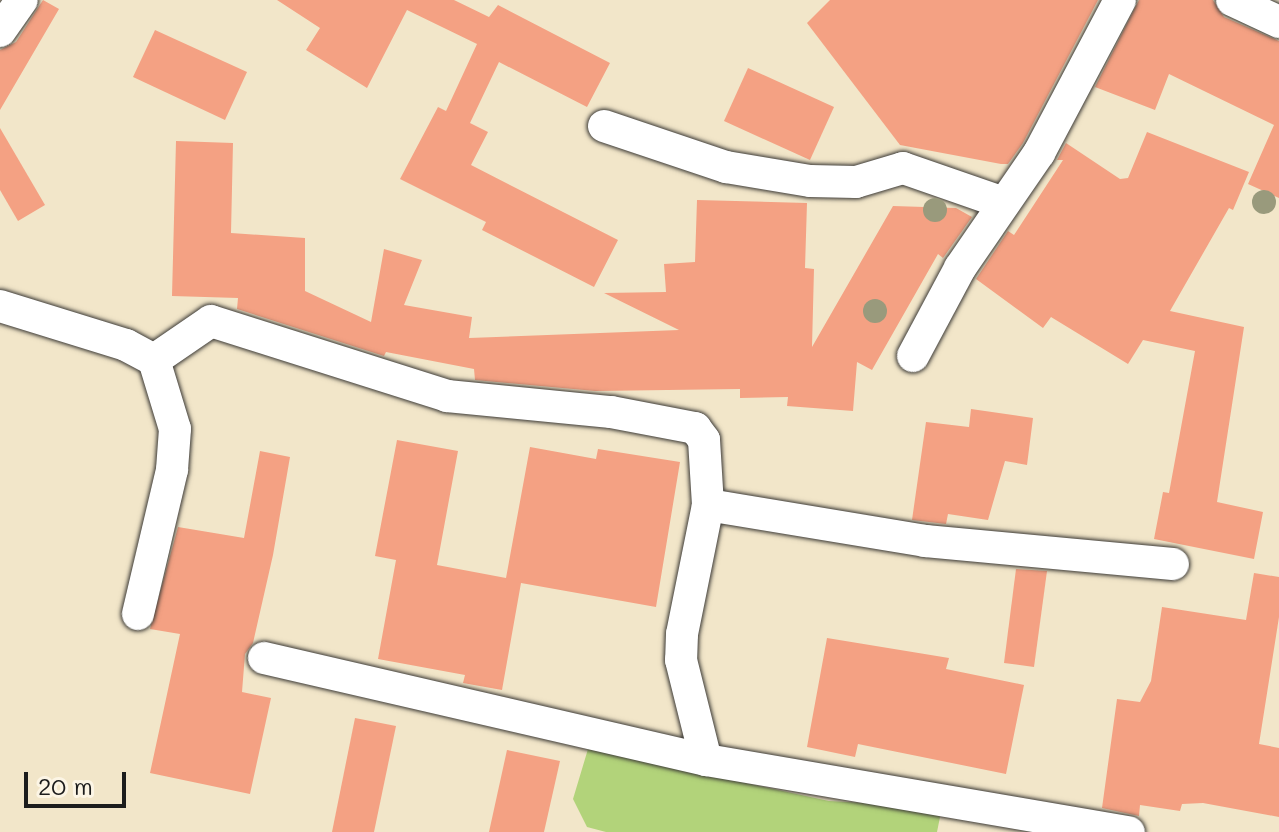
<!DOCTYPE html>
<html>
<head>
<meta charset="utf-8">
<style>
	body { margin:0 }
	#map { position:relative; width:1279px; height:832px; overflow:hidden; background:#f2e6c9; font-family:Mali,sans-serif }
	div>[style] { position:absolute }
	.green>* { inset:0; background:#b2d37a }
	.building>* { inset:0; background:#f4a183 }
	.roads { filter:drop-shadow(0 0 2px #3c3a36) drop-shadow(0 0 2px #3c3a36) }
	.minor>* { height:32px; margin:-16px; padding:0 16px; transform-origin:16px; border-radius:16px; background:#fff }
	.trees>* { width:24px; height:24px; margin:-12px; border-radius:50%; background:#999a7c }
	span { translate:-50% -50%; white-space:nowrap; text-align:center; line-height:1.15; -webkit-text-stroke:7px #fcf5e5; paint-order:stroke }
	.scale { position:absolute; left:24px; top:772px; width:102px; height:36px; box-sizing:border-box; border:4px solid #1c1c1c; border-top:0; padding-left:10px; font-size:24px; line-height:28px; white-space:nowrap; color:#1c1c1c; -webkit-text-stroke:6px #fcf5e5; paint-order:stroke }
</style>
</head>
<body>
<div id="map">
	<div class="green">
		<div style="clip-path:polygon(588px 749px,829px 801px,942px 807px,937px 832px,606px 832px,587px 827px,573px 799px)"></div>
	</div>
	<div class="building">
		<div style="clip-path:polygon(43px 0,59px 9px,0 110px,0 50px,16px 42px)"></div>
		<div style="clip-path:polygon(277px 0,454px 0,489px 17px,498px 5px,610px 63px,587px 107px,499px 62px,470px 123px,488px 132px,471px 165px,618px 240px,594px 287px,482px 230px,486px 222px,400px 179px,438px 107px,446px 111px,477px 44px,407px 10px,367px 88px,306px 50px,320px 28px)"></div>
		<div style="clip-path:polygon(830px 0,1098px 0,1023px 143px,1008px 164px,1001px 164px,900px 145px,807px 23px)"></div>
		<div style="clip-path:polygon(1139px 0,1213px 0,1224px 17px,1279px 41px,1279px 198px,1248px 184px,1274px 125px,1169px 74px,1155px 110px,1095px 87px)"></div>
		<div style="clip-path:polygon(155px 30px,247px 72px,225px 120px,133px 77px)"></div>
		<div style="clip-path:polygon(748px 68px,834px 107px,810px 160px,724px 121px)"></div>
		<div style="clip-path:polygon(0 128px,45px 205px,18px 221px,0 190px)"></div>
		<div style="clip-path:polygon(1147px 132px,1249px 172px,1233px 210px,1229px 208px,1170px 311px,1244px 327px,1217px 502px,1263px 512px,1254px 559px,1154px 539px,1163px 492px,1169px 493px,1195px 351px,1143px 340px,1128px 364px,1051px 317px,1043px 328px,976px 279px,1008px 231px,1014px 235px,1063px 160px,1057px 160px,1066px 143px,1120px 179px,1128px 178px)"></div>
		<div style="clip-path:polygon(176px 141px,233px 143px,231px 233px,305px 238px,305px 291px,371px 322px,384px 249px,422px 260px,404px 305px,472px 317px,469px 338px,679px 330px,604px 293px,666px 292px,664px 264px,695px 262px,697px 200px,807px 203px,805px 268px,814px 269px,812px 347px,893px 206px,956px 208px,972px 217px,943px 258px,938px 254px,872px 370px,857px 362px,853px 411px,787px 406px,788px 397px,740px 398px,740px 389px,595px 391px,475px 380px,474px 369px,386px 352px,384px 356px,237px 309px,238px 298px,172px 296px)"></div>
		<div style="clip-path:polygon(971px 409px,1033px 418px,1027px 465px,1005px 461px,988px 520px,948px 514px,946px 524px,912px 520px,926px 422px,969px 427px)"></div>
		<div style="clip-path:polygon(397px 440px,458px 451px,437px 565px,506px 578px,530px 447px,596px 459px,598px 449px,680px 462px,656px 607px,521px 583px,502px 690px,463px 683px,465px 675px,378px 659px,396px 560px,375px 556px)"></div>
		<div style="clip-path:polygon(260px 451px,290px 457px,273px 555px,253px 643px,245px 654px,242px 692px,271px 698px,250px 794px,150px 773px,180px 634px,150px 629px,178px 527px,244px 538px)"></div>
		<div style="clip-path:polygon(1016px 569px,1047px 571px,1034px 667px,1004px 663px)"></div>
		<div style="clip-path:polygon(1254px 573px,1279px 577px,1279px 617px,1259px 744px,1279px 748px,1279px 817px,1203px 803px,1182px 804px,1180px 811px,1140px 805px,1139px 816px,1102px 808px,1117px 699px,1140px 702px,1151px 681px,1162px 607px,1246px 620px)"></div>
		<div style="clip-path:polygon(827px 638px,949px 658px,946px 669px,1024px 685px,1006px 774px,858px 744px,855px 757px,807px 747px)"></div>
		<div style="clip-path:polygon(355px 718px,396px 726px,374px 832px,332px 832px)"></div>
		<div style="clip-path:polygon(507px 750px,560px 761px,544px 832px,489px 832px)"></div>
	</div>
	<div class="roads">
		<div class="minor">
			<div style="left:1232px;top:0;width:52px;rotate:25.1deg"></div>
			<div style="left:0;top:31px;width:38px;rotate:-55deg"></div>
			<div style="left:604px;top:126px;width:129px;rotate:18.6deg"></div>
			<div style="left:726px;top:167px;width:85px;rotate:9.5deg"></div>
			<div style="left:810px;top:181px;width:46px;rotate:1.2deg"></div>
			<div style="left:856px;top:182px;width:49px;rotate:-16.6deg"></div>
			<div style="left:903px;top:168px;width:107px;rotate:19.1deg"></div>
			<div style="left:0;top:306px;width:132px;rotate:17.2deg"></div>
			<div style="left:126px;top:345px;width:32px;rotate:28deg"></div>
			<div style="left:154px;top:360px;width:72px;rotate:73.1deg"></div>
			<div style="left:175px;top:429px;width:41px;rotate:94.2deg"></div>
			<div style="left:172px;top:470px;width:148px;rotate:103.3deg"></div>
			<div style="left:913px;top:356px;width:100px;rotate:-61.9deg"></div>
			<div style="left:960px;top:268px;width:140px;rotate:-55.5deg"></div>
			<div style="left:1039px;top:153px;width:173px;rotate:-62.1deg"></div>
			<div style="left:154px;top:360px;width:69px;rotate:-34.4deg"></div>
			<div style="left:211px;top:321px;width:248px;rotate:17.6deg"></div>
			<div style="left:447px;top:396px;width:165px;rotate:5.6deg"></div>
			<div style="left:611px;top:412px;width:86px;rotate:10.8deg"></div>
			<div style="left:695px;top:428px;width:15px;rotate:53deg"></div>
			<div style="left:704px;top:440px;width:65px;rotate:86.5deg"></div>
			<div style="left:708px;top:505px;width:132px;rotate:101.4deg"></div>
			<div style="left:682px;top:634px;width:26px;rotate:92deg"></div>
			<div style="left:681px;top:660px;width:103px;rotate:76deg"></div>
			<div style="left:708px;top:505px;width:220px;rotate:9.4deg"></div>
			<div style="left:925px;top:541px;width:249px;rotate:5.3deg"></div>
			<div style="left:264px;top:658px;width:454px;rotate:13deg"></div>
			<div style="left:706px;top:760px;width:429px;rotate:9.7deg"></div>
		</div>
	</div>
	<div class="trees">
		<div style="left:1264px;top:202px"></div>
		<div style="left:935px;top:210px"></div>
		<div style="left:875px;top:311px"></div>
	</div>
	<div class="scale">20 m</div>
</div>
</body>
</html>
